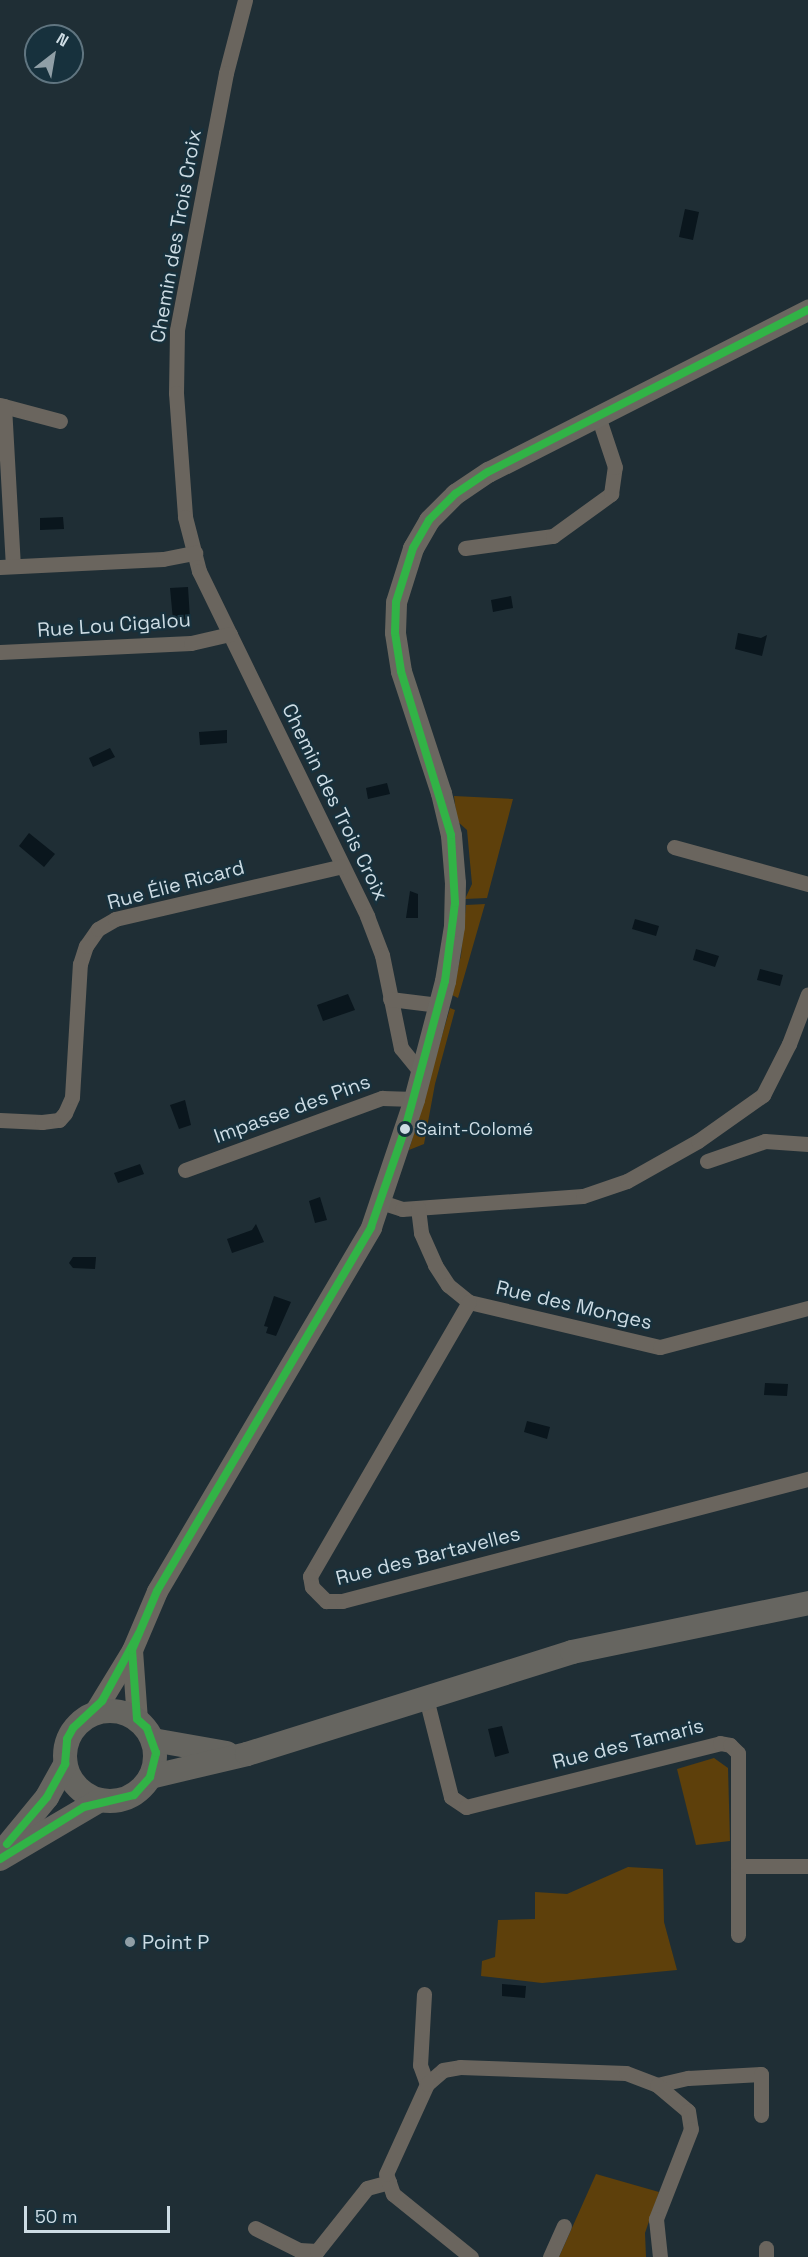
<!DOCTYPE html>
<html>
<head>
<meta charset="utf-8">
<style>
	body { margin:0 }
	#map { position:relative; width:808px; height:2257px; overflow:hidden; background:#1f2e35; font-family:"Space Grotesk",sans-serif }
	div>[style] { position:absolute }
	.green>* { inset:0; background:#5e400b }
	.water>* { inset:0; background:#0a161d }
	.street>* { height:15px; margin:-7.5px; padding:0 7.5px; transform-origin:7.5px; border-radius:7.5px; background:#6a655e }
	.secondary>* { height:21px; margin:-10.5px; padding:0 10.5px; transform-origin:10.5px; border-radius:10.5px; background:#6a6760 }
	.primary>* { height:24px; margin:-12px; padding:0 12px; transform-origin:12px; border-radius:12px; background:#666560 }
	.primary>.ring { margin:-12px; padding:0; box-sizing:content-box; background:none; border:24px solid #666560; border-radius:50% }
	.bus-1>* { height:8px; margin:-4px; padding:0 4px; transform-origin:4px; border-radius:4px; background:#31b346 }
	.dots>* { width:16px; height:16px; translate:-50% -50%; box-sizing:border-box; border:3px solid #17313d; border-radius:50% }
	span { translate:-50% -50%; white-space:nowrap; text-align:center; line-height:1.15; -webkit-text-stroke:4.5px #17313d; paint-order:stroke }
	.bus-label { font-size:18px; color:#cddce4 }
	.left { translate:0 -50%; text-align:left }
	.street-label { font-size:20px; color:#cddce4 }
	.poi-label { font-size:20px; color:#cddce4 }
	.north { position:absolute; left:24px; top:24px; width:60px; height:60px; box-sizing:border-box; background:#17313d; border:2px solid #607580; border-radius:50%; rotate:31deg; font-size:16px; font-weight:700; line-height:24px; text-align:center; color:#cddce4 }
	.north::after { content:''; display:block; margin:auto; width:21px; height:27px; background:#909fa7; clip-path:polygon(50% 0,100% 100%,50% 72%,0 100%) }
	.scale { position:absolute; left:24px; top:2206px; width:146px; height:27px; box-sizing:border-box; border:3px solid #cddce4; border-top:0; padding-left:8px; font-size:18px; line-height:21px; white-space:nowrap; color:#cddce4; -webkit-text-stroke:4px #17313d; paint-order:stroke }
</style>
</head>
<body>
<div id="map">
	<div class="green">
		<div style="clip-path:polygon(454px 796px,513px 799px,487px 898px,465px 899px,472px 884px,467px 830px,457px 821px)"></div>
		<div style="clip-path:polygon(485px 904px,458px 998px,452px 995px,461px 955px,466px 905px)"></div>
		<div style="clip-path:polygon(450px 1008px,455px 1010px,435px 1084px,424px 1144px,409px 1150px)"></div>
		<div style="clip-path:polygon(714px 1758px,728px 1768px,730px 1841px,696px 1845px,677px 1769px)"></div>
		<div style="clip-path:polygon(628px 1867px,663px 1869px,664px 1922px,677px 1970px,542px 1983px,481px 1976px,482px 1961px,495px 1957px,498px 1920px,535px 1919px,535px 1892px,567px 1894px)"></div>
		<div style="clip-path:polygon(596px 2174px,659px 2192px,645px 2233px,646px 2257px,559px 2257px)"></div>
	</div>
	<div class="water">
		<div style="clip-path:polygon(685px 209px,699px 212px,693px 240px,679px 237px)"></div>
		<div style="clip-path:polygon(63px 517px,64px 529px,40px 530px,40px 518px)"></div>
		<div style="clip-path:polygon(188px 587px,190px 619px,173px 620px,170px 588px)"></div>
		<div style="clip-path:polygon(511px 596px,513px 608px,493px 612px,491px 600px)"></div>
		<div style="clip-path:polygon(738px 633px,761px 638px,767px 635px,762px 656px,735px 649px)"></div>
		<div style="clip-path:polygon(227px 730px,227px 743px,200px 745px,199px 732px)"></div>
		<div style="clip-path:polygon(110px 748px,115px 757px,93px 767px,89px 758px)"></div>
		<div style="clip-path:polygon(387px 783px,390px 794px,368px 799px,366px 788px)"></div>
		<div style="clip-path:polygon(29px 833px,55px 854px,44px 867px,19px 846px)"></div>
		<div style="clip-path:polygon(410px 891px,418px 894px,418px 918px,406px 918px)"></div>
		<div style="clip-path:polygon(635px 919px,659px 926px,656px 936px,632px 929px)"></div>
		<div style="clip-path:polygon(696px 949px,719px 956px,715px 967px,693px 960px)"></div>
		<div style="clip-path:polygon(760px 969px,783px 975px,780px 986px,757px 980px)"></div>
		<div style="clip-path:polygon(348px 994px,355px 1010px,323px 1021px,317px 1005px)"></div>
		<div style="clip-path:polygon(185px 1100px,191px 1125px,179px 1129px,170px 1105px)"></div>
		<div style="clip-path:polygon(140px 1164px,144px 1174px,118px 1183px,114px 1173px)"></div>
		<div style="clip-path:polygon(320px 1197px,327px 1220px,315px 1223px,309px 1201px)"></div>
		<div style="clip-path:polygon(256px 1224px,264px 1242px,232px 1253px,227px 1239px,252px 1230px)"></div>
		<div style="clip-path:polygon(73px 1257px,96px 1257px,95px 1269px,73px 1268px,69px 1263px)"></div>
		<div style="clip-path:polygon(274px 1296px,291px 1302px,276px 1336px,266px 1333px,268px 1327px,264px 1326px)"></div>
		<div style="clip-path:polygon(765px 1383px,788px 1384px,787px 1396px,764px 1395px)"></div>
		<div style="clip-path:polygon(527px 1421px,550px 1427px,547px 1439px,524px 1432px)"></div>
		<div style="clip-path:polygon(502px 1726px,509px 1753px,495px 1757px,488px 1729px)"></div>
		<div style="clip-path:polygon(502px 1984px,526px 1986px,525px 1998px,502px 1996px)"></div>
	</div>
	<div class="street">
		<div style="left:245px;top:0;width:75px;rotate:104.6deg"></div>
		<div style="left:226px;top:73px;width:262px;rotate:100.8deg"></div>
		<div style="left:177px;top:330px;width:63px;rotate:90.9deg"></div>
		<div style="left:176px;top:393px;width:124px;rotate:85.8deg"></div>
		<div style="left:185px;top:517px;width:56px;rotate:75.5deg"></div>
		<div style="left:199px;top:571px;width:384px;rotate:64deg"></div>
		<div style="left:367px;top:916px;width:42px;rotate:69deg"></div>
		<div style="left:382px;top:955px;width:95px;rotate:78.5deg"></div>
		<div style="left:401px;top:1048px;width:32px;rotate:51deg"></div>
		<div style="left:0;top:405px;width:62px;rotate:14.9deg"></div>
		<div style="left:4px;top:406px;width:160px;rotate:86.8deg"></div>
		<div style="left:465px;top:548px;width:89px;rotate:-7.8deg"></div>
		<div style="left:553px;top:536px;width:72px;rotate:-35.9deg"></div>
		<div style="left:611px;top:494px;width:27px;rotate:-82deg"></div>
		<div style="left:615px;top:467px;width:54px;rotate:-108.4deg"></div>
		<div style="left:0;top:567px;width:163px;rotate:-2.8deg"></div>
		<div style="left:163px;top:559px;width:33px;rotate:-11deg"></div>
		<div style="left:0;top:652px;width:191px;rotate:-2.7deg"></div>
		<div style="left:191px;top:643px;width:40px;rotate:-13deg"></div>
		<div style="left:674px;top:847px;width:139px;rotate:15.4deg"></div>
		<div style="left:390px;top:999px;width:49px;rotate:7deg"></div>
		<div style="left:0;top:1120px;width:42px;rotate:2.7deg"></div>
		<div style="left:42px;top:1122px;width:17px;rotate:-7deg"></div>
		<div style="left:59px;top:1120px;width:9px;rotate:-49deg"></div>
		<div style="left:65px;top:1113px;width:17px;rotate:-66deg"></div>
		<div style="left:72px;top:1097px;width:133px;rotate:-86.6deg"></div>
		<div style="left:80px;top:964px;width:19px;rotate:-72deg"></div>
		<div style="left:86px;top:946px;width:21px;rotate:-55deg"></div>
		<div style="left:98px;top:929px;width:20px;rotate:-30deg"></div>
		<div style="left:115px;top:919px;width:233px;rotate:-13.1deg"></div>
		<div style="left:707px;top:1161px;width:61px;rotate:-19deg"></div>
		<div style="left:765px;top:1141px;width:43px;rotate:4deg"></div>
		<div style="left:185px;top:1170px;width:210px;rotate:-20.1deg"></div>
		<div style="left:382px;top:1098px;width:32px;rotate:2deg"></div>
		<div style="left:381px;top:1202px;width:22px;rotate:18deg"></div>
		<div style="left:402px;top:1209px;width:181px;rotate:-4.1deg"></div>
		<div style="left:583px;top:1196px;width:46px;rotate:-18.8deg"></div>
		<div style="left:627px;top:1181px;width:81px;rotate:-29.4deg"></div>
		<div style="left:698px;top:1141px;width:80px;rotate:-35.3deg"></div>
		<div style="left:763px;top:1095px;width:57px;rotate:-63deg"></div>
		<div style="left:789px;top:1044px;width:53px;rotate:-69.2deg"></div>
		<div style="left:418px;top:1208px;width:25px;rotate:83deg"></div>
		<div style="left:421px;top:1233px;width:35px;rotate:66deg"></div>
		<div style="left:435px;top:1265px;width:24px;rotate:57deg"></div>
		<div style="left:448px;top:1285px;width:27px;rotate:39deg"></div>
		<div style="left:469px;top:1302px;width:196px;rotate:13.3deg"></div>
		<div style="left:660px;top:1347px;width:153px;rotate:-14.8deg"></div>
		<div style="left:469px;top:1302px;width:317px;rotate:120.1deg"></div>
		<div style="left:310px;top:1576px;width:11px;rotate:80deg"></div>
		<div style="left:312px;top:1587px;width:20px;rotate:45deg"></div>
		<div style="left:326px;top:1601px;width:16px"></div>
		<div style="left:342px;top:1601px;width:482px;rotate:-14.7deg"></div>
		<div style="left:426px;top:1698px;width:102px;rotate:75.8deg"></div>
		<div style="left:451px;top:1797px;width:18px;rotate:34deg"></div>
		<div style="left:466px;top:1807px;width:262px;rotate:-14.1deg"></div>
		<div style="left:720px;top:1743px;width:10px;rotate:11deg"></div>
		<div style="left:730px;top:1745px;width:11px;rotate:45deg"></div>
		<div style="left:738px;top:1753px;width:182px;rotate:90deg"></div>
		<div style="left:738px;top:1866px;width:70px"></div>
		<div style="left:424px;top:1994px;width:71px;rotate:93.2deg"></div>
		<div style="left:420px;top:2065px;width:20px;rotate:70deg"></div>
		<div style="left:657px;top:2085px;width:32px;rotate:-13deg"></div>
		<div style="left:688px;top:2078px;width:73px;rotate:-3.1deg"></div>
		<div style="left:761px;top:2074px;width:41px;rotate:90deg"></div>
		<div style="left:255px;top:2228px;width:49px;rotate:26.6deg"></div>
		<div style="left:299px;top:2250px;width:18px;rotate:3deg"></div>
		<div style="left:317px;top:2251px;width:80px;rotate:-51.6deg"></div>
		<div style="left:367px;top:2188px;width:23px;rotate:-15deg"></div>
		<div style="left:471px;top:2257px;width:100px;rotate:-141.1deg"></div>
		<div style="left:393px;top:2194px;width:21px;rotate:-109deg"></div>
		<div style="left:386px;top:2174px;width:99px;rotate:-65.5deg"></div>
		<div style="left:427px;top:2084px;width:21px;rotate:-41deg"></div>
		<div style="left:443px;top:2070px;width:17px;rotate:-10deg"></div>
		<div style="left:460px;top:2067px;width:166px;rotate:2.1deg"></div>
		<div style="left:626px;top:2073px;width:33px;rotate:21deg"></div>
		<div style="left:657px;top:2085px;width:40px;rotate:40deg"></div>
		<div style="left:688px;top:2111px;width:18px;rotate:81deg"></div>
		<div style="left:691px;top:2129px;width:97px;rotate:111.3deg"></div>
		<div style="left:656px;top:2219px;width:38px;rotate:84deg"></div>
		<div style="left:550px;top:2257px;width:34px;rotate:-66deg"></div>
		<div style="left:766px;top:2257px;width:9px;rotate:-90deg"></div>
	</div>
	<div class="secondary">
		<div style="left:132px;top:1650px;width:69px;rotate:85.9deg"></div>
		<div style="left:93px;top:1714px;width:75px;rotate:-58.6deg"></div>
		<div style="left:132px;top:1650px;width:64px;rotate:-67deg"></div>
		<div style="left:157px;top:1591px;width:422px;rotate:-59.5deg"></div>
		<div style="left:371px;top:1227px;width:135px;rotate:-71.4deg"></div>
		<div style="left:414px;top:1099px;width:122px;rotate:-75.3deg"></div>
		<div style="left:445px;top:981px;width:56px;rotate:-80.7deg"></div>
		<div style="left:454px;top:926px;width:43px;rotate:-88.7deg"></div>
		<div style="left:455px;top:883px;width:48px;rotate:-94.8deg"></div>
		<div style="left:451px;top:835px;width:43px;rotate:-103.4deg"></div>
		<div style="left:441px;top:793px;width:128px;rotate:-108.2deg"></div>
		<div style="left:401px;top:671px;width:39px;rotate:-99deg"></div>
		<div style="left:395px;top:632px;width:30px;rotate:-88deg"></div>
		<div style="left:396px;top:602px;width:57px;rotate:-72.5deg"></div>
		<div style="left:413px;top:548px;width:32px;rotate:-60deg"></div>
		<div style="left:429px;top:520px;width:37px;rotate:-45deg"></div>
		<div style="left:455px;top:494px;width:40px;rotate:-34deg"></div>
		<div style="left:488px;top:472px;width:359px;rotate:-26.9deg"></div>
	</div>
	<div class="primary">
		<div class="ring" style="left:65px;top:1711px;width:66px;height:66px"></div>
		<div style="left:153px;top:1740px;width:75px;rotate:10deg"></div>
		<div style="left:150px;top:1777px;width:100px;rotate:-13.3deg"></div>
		<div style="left:247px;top:1754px;width:341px;rotate:-17.4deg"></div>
		<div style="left:572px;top:1652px;width:241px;rotate:-11.7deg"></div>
		<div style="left:6px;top:1847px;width:65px;rotate:-50.6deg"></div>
		<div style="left:47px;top:1797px;width:38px;rotate:-61deg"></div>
		<div style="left:0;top:1859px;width:116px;rotate:-30.5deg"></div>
	</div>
	<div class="bus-1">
		<div style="left:7px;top:1844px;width:62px;rotate:-49.6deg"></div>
		<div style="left:47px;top:1797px;width:38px;rotate:-61deg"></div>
		<div style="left:65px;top:1764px;width:25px;rotate:-85deg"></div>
		<div style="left:67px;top:1739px;width:13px;rotate:-61deg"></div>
		<div style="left:73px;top:1728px;width:40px;rotate:-43deg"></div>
		<div style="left:102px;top:1701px;width:77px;rotate:-61.4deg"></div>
		<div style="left:0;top:1859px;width:99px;rotate:-31.8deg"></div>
		<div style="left:84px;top:1807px;width:51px;rotate:-13.5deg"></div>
		<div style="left:134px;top:1795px;width:24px;rotate:-48deg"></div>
		<div style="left:150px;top:1777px;width:25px;rotate:-76deg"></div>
		<div style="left:156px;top:1753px;width:27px;rotate:-110deg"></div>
		<div style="left:147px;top:1728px;width:13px;rotate:-138deg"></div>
		<div style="left:137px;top:1719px;width:69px;rotate:-94.1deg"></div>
		<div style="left:132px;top:1650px;width:64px;rotate:-67deg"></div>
		<div style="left:157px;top:1591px;width:422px;rotate:-59.5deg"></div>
		<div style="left:371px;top:1227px;width:104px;rotate:-70.9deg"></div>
		<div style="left:405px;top:1129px;width:153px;rotate:-74.9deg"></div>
		<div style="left:445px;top:981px;width:79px;rotate:-82.7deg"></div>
		<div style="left:455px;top:903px;width:68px;rotate:-93.4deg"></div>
		<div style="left:451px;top:835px;width:171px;rotate:-107deg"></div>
		<div style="left:401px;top:671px;width:39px;rotate:-99deg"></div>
		<div style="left:395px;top:632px;width:30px;rotate:-88deg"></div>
		<div style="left:396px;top:602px;width:57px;rotate:-72.5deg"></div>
		<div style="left:413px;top:548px;width:32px;rotate:-60deg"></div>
		<div style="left:429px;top:520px;width:37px;rotate:-45deg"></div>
		<div style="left:455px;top:494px;width:40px;rotate:-34deg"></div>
		<div style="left:488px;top:472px;width:359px;rotate:-26.9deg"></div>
	</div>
	<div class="dots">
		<div style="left:405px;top:1129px;background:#cddce4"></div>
		<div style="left:130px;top:1942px;background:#909fa7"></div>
	</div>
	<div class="bus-label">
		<span class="left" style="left:416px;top:1129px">Saint-Colomé</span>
	</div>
	<div class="street-label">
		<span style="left:176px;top:236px;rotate:-80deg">Chemin des Trois Croix</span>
		<span style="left:114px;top:625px;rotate:-4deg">Rue Lou Cigalou</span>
		<span style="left:335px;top:802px;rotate:64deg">Chemin des Trois Croix</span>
		<span style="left:176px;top:885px;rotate:-15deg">Rue Élie Ricard</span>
		<span style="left:292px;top:1109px;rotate:-20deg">Impasse des Pins</span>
		<span style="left:574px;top:1305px;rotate:13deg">Rue des Monges</span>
		<span style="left:428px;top:1556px;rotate:-14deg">Rue des Bartavelles</span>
		<span style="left:628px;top:1744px;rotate:-14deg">Rue des Tamaris</span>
	</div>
	<div class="poi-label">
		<span class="left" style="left:142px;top:1942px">Point P</span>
	</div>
	<div class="north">N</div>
	<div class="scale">50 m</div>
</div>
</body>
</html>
